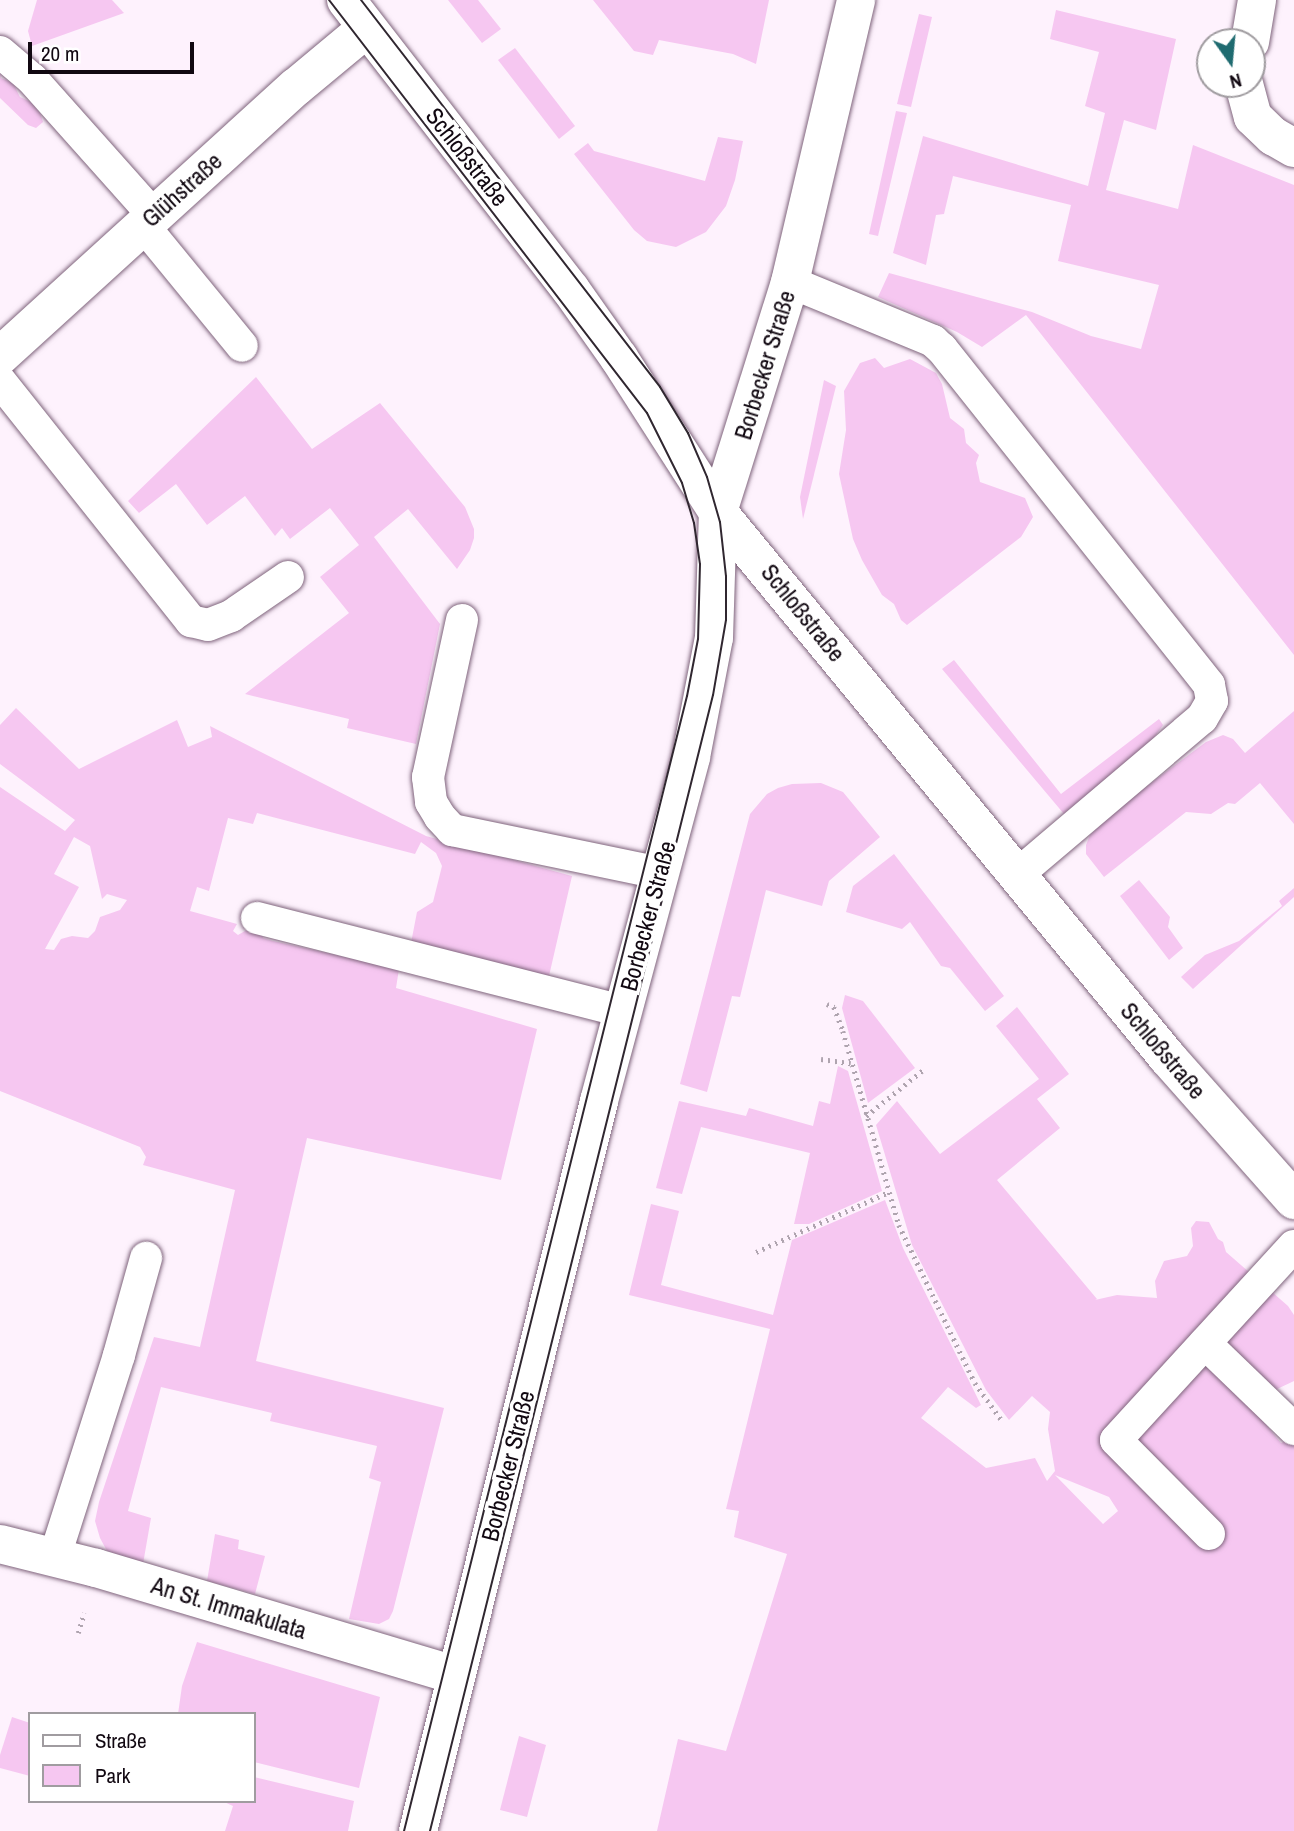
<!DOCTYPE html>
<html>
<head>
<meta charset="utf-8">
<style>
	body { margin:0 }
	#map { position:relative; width:1294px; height:1831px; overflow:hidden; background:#fef2fd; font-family:"Archivo Narrow",sans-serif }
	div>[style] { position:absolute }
	.green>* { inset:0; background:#f6c7f1 }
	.path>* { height:4.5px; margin-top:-2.25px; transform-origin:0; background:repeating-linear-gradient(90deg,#afa4af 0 2px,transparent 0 7px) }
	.roads { filter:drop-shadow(0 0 2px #7f647c) drop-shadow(0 0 2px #7f647c) }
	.lane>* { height:32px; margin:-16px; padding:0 16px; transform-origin:16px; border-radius:16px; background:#fff }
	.street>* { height:38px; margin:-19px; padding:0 19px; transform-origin:19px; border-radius:19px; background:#fff }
	.secondary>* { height:38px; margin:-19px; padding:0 19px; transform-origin:19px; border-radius:19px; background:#fff }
	.tram>* { height:2px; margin:-1px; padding:0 1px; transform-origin:1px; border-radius:1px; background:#302730 }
	span { translate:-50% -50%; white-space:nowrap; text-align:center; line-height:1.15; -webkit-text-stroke:7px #fff; paint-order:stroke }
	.street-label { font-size:24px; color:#110811 }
	.legend { position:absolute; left:28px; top:1712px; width:228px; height:91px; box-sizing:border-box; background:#fff; border:2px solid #a09ca0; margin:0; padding:9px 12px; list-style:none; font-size:21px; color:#110811 }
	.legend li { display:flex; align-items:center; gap:14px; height:35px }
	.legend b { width:35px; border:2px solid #a09ca0 }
	.north { position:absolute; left:1196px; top:28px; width:70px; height:70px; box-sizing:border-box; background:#fff; border:2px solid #a09ca0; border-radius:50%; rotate:165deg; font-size:19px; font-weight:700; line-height:28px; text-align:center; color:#110811 }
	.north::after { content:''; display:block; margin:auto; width:24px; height:32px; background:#1f6b70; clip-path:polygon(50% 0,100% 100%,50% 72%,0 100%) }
	.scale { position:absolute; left:28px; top:42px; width:166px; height:32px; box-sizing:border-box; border:4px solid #110811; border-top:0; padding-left:9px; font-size:21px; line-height:24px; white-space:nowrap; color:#110811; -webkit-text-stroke:5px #fff; paint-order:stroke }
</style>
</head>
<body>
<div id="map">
	<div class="green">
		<div style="clip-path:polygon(37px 0,112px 0,124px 13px,32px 46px,28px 31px)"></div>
		<div style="clip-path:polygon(448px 0,478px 0,501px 29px,482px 43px)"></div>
		<div style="clip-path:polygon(593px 0,769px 0,756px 64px,733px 54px,659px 40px,653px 55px,634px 51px)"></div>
		<div style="clip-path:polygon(1056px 10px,1176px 39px,1156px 130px,1124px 120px,1106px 190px,1178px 209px,1193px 145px,1294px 185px,1294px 655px,1026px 315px,982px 347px,957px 332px,878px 297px,889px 273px,1032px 312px,1091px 336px,1141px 349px,1159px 285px,1058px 261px,1071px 205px,953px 176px,944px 214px,936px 215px,926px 265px,893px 253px,923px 136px,1088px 186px,1105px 113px,1085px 106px,1099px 52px,1050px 39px)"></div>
		<div style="clip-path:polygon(919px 14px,932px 17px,911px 107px,897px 104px)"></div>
		<div style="clip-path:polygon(515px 48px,575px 126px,559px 139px,498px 60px)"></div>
		<div style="clip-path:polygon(0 73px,1px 78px,13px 83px,20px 97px,31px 102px,40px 113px,43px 122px,36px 128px,28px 125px,0 98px)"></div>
		<div style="clip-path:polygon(896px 111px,907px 113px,878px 236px,869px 234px)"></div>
		<div style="clip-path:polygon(718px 137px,743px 141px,735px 180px,726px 206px,706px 232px,676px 247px,647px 241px,634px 230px,574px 154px,588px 143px,594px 151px,705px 181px)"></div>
		<div style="clip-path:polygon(875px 358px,884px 368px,910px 359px,936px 373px,942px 384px,950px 418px,964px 429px,966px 443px,979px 455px,976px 463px,980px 482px,1025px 498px,1033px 517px,1021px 537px,907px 625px,901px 620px,894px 604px,882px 595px,862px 560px,853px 539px,839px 474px,846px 430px,844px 391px,860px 363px)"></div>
		<div style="clip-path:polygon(256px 377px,312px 449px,380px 403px,465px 507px,474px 529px,474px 538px,470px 550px,457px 569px,408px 509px,374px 537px,440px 624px,416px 744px,347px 728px,349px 719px,245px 694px,349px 613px,320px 577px,359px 545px,330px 508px,290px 539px,282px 528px,275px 536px,245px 496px,207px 525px,176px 484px,139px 513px,128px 501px)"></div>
		<div style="clip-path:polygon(824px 380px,836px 386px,803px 519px,800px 497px)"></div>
		<div style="clip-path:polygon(954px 660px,1061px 794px,1159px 719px,1163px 725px,1150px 743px,1064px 814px,942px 669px)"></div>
		<div style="clip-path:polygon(evenodd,16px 708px,79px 769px,177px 720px,188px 747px,212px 737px,210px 726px,426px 836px,572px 876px,549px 976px,411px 943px,417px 912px,433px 902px,442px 866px,436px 853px,421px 842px,415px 854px,257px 813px,253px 824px,228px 818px,209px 891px,197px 887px,190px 911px,237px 924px,233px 931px,238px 935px,252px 927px,260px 929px,263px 938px,273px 941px,399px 969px,396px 988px,537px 1029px,501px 1180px,307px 1138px,256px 1361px,444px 1408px,393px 1611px,389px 1619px,379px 1624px,349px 1619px,381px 1482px,369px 1478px,377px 1446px,270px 1421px,272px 1413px,161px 1387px,128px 1511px,151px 1518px,143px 1564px,107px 1551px,100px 1538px,95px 1521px,99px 1502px,154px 1337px,200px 1347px,235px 1190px,143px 1165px,146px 1157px,140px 1147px,0 1091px,0 787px,65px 831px,75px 820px,0 764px,0 725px,16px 708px,74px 837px,90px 846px,102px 899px,107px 894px,127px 900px,120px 910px,100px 917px,95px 931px,88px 938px,72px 936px,61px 939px,54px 950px,45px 949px,79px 887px,54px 874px,74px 837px)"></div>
		<div style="clip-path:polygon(1294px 711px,1294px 824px,1260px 783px,1235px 804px,1228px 803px,1211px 814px,1186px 812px,1104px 877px,1086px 854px,1086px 845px,1090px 835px,1115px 810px,1206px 742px,1223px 735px,1233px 739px,1245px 753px)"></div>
		<div style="clip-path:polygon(821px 783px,843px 792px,880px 837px,829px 881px,822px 906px,766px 890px,740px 997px,732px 996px,707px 1092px,680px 1084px,750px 814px,767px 794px,778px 788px,792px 784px)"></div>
		<div style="clip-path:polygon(894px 854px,1004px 996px,985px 1011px,950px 968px,941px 966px,910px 922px,902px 929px,846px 912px,853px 886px)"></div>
		<div style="clip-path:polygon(1139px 880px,1170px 917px,1168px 927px,1183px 948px,1169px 960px,1120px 896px)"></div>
		<div style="clip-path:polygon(1294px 888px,1294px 897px,1193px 989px,1181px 977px,1205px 955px,1239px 941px,1282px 906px,1279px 901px)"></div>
		<div style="clip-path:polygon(845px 995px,863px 1001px,915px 1068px,868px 1103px,842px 1008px)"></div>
		<div style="clip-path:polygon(evenodd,1017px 1007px,1069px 1074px,1037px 1099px,1060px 1128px,997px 1180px,1097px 1299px,1095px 1300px,1117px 1295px,1157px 1298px,1155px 1281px,1164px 1261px,1187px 1256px,1193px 1246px,1191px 1228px,1196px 1221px,1209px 1222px,1218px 1239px,1223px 1242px,1226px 1252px,1288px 1306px,1294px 1315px,1294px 1381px,1275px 1390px,1252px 1408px,1281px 1443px,1294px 1438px,1294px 1831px,657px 1831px,678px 1739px,726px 1751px,787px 1554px,734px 1537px,739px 1511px,726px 1509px,770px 1329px,629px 1295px,651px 1204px,679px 1211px,661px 1285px,773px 1315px,792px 1240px,885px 1200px,903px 1248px,981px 1405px,976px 1408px,948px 1387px,921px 1418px,986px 1468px,1035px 1458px,1047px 1481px,1055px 1471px,1048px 1429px,1050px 1412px,1032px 1396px,1009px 1420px,986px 1390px,912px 1245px,876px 1125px,897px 1101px,940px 1154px,1039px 1079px,996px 1026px,1017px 1007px,1055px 1475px,1109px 1497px,1118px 1511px,1103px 1524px,1055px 1475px)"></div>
		<div style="clip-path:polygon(838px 1066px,848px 1071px,882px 1191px,809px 1224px,794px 1224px,810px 1153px,701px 1127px,682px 1194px,656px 1188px,679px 1101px,746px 1116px,749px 1108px,813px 1126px,819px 1101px,830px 1104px)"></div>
		<div style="clip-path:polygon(215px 1534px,239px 1540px,238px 1549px,265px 1556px,255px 1594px,207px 1581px)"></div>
		<div style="clip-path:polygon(197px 1642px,380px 1697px,359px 1788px,254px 1762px,254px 1714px,178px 1714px,182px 1686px)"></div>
		<div style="clip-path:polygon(12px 1717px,30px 1723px,30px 1776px,0 1768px,0 1755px)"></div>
		<div style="clip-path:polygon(519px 1736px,546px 1745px,527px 1817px,500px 1810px)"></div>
		<div style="clip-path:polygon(254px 1777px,354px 1801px,348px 1831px,225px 1831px,233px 1806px,222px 1801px,254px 1801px)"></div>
	</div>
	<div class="path">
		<div style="left:827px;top:1004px;width:8px;rotate:23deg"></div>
		<div style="left:834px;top:1007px;width:26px;rotate:69deg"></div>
		<div style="left:843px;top:1031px;width:202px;rotate:73.9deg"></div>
		<div style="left:899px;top:1225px;width:175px;rotate:64.3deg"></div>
		<div style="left:975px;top:1383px;width:48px;rotate:54.3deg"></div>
		<div style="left:821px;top:1059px;width:30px;rotate:8deg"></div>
		<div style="left:866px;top:1116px;width:73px;rotate:-38.9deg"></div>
		<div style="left:756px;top:1252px;width:146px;rotate:-24.3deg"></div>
		<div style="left:78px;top:1633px;width:21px;rotate:-73deg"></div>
	</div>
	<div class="roads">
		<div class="lane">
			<div style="left:0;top:52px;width:42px;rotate:40.2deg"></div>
			<div style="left:32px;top:79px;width:182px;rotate:48.3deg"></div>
			<div style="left:143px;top:225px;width:156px;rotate:50.7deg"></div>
			<div style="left:790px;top:282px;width:155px;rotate:22.4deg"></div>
			<div style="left:933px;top:341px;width:12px;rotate:42deg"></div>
			<div style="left:942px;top:349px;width:429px;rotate:51.5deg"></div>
			<div style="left:1209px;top:685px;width:16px;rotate:79deg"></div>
			<div style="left:1212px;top:701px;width:20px;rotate:120deg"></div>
			<div style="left:1202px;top:718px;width:241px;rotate:139.7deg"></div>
			<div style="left:0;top:381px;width:307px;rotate:51.5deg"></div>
			<div style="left:191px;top:621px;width:17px;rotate:13deg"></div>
			<div style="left:208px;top:625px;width:25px;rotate:-21deg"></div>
			<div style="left:231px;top:616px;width:69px;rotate:-34.4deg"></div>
			<div style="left:462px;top:620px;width:161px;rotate:102.2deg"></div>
			<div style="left:428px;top:777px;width:25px;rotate:83deg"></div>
			<div style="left:431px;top:802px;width:17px;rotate:59deg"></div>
			<div style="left:440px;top:817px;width:18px;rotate:47deg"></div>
			<div style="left:452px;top:830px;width:211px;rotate:11.7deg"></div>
			<div style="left:257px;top:918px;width:378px;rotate:14.3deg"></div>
			<div style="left:1205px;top:1343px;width:124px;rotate:44deg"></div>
			<div style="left:1209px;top:1534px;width:132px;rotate:-134.7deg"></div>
			<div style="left:1116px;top:1440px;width:263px;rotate:-47.5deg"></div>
			<div style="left:55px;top:1556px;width:211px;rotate:-72.3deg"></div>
			<div style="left:119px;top:1355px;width:101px;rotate:-74.4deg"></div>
		</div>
		<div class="street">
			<div style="left:1250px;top:42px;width:43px;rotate:-80.5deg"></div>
			<div style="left:1244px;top:84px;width:34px;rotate:75deg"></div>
			<div style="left:1253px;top:117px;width:28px;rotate:44deg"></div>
			<div style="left:1273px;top:136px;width:24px;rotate:30deg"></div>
			<div style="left:0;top:356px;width:400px;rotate:-42.3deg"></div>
			<div style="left:296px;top:87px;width:92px;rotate:-39.7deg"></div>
			<div style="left:0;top:1544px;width:99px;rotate:14deg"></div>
			<div style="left:96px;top:1568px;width:376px;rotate:16.6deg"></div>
		</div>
		<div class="secondary">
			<div style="left:346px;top:0;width:367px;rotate:52.2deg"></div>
			<div style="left:571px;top:290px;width:83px;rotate:54.8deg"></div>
			<div style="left:619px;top:358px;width:183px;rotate:57.3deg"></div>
			<div style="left:718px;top:512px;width:708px;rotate:50.51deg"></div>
			<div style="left:1168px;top:1058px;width:190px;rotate:48.4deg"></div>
			<div style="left:418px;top:1831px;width:752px;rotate:-76.07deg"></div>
			<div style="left:599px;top:1101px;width:356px;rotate:-75deg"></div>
			<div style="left:691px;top:757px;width:121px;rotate:-79.1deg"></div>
			<div style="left:714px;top:638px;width:126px;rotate:-88.2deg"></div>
			<div style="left:718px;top:512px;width:241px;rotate:-72.6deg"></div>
			<div style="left:790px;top:282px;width:290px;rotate:-76.8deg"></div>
		</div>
	</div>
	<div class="tram">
		<div style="left:329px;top:0;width:521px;rotate:52.4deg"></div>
		<div style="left:647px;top:413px;width:78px;rotate:63.4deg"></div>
		<div style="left:682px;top:483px;width:42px;rotate:73.3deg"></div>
		<div style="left:694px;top:523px;width:41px;rotate:81.7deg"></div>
		<div style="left:700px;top:564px;width:75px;rotate:91.5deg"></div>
		<div style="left:698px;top:639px;width:58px;rotate:100.9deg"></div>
		<div style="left:687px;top:696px;width:1170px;rotate:104deg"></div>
		<div style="left:361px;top:0;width:489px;rotate:52.3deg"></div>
		<div style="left:660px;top:387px;width:54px;rotate:58.7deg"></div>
		<div style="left:688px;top:433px;width:48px;rotate:66.6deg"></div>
		<div style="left:707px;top:477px;width:47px;rotate:73.9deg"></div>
		<div style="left:720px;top:522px;width:54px;rotate:83.7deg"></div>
		<div style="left:726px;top:576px;width:44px;rotate:90deg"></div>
		<div style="left:726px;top:620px;width:76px;rotate:99.8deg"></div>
		<div style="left:713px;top:695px;width:1171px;rotate:103.99deg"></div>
	</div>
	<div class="street-label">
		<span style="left:467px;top:157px;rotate:52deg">Schloßstraße</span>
		<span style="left:182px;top:190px;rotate:-42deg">Glühstraße</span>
		<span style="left:765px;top:365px;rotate:-73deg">Borbecker Straße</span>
		<span style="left:803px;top:613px;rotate:51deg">Schloßstraße</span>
		<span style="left:648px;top:916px;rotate:-75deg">Borbecker Straße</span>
		<span style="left:1163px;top:1051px;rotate:50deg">Schloßstraße</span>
		<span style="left:508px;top:1466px;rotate:-76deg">Borbecker Straße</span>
		<span style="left:229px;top:1608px;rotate:17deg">An St. Immakulata</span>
	</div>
	<ul class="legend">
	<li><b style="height:9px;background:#fff"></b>Straße</li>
	<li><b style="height:19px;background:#f6c7f1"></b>Park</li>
	</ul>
	<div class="north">N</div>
	<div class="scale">20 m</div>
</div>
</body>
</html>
